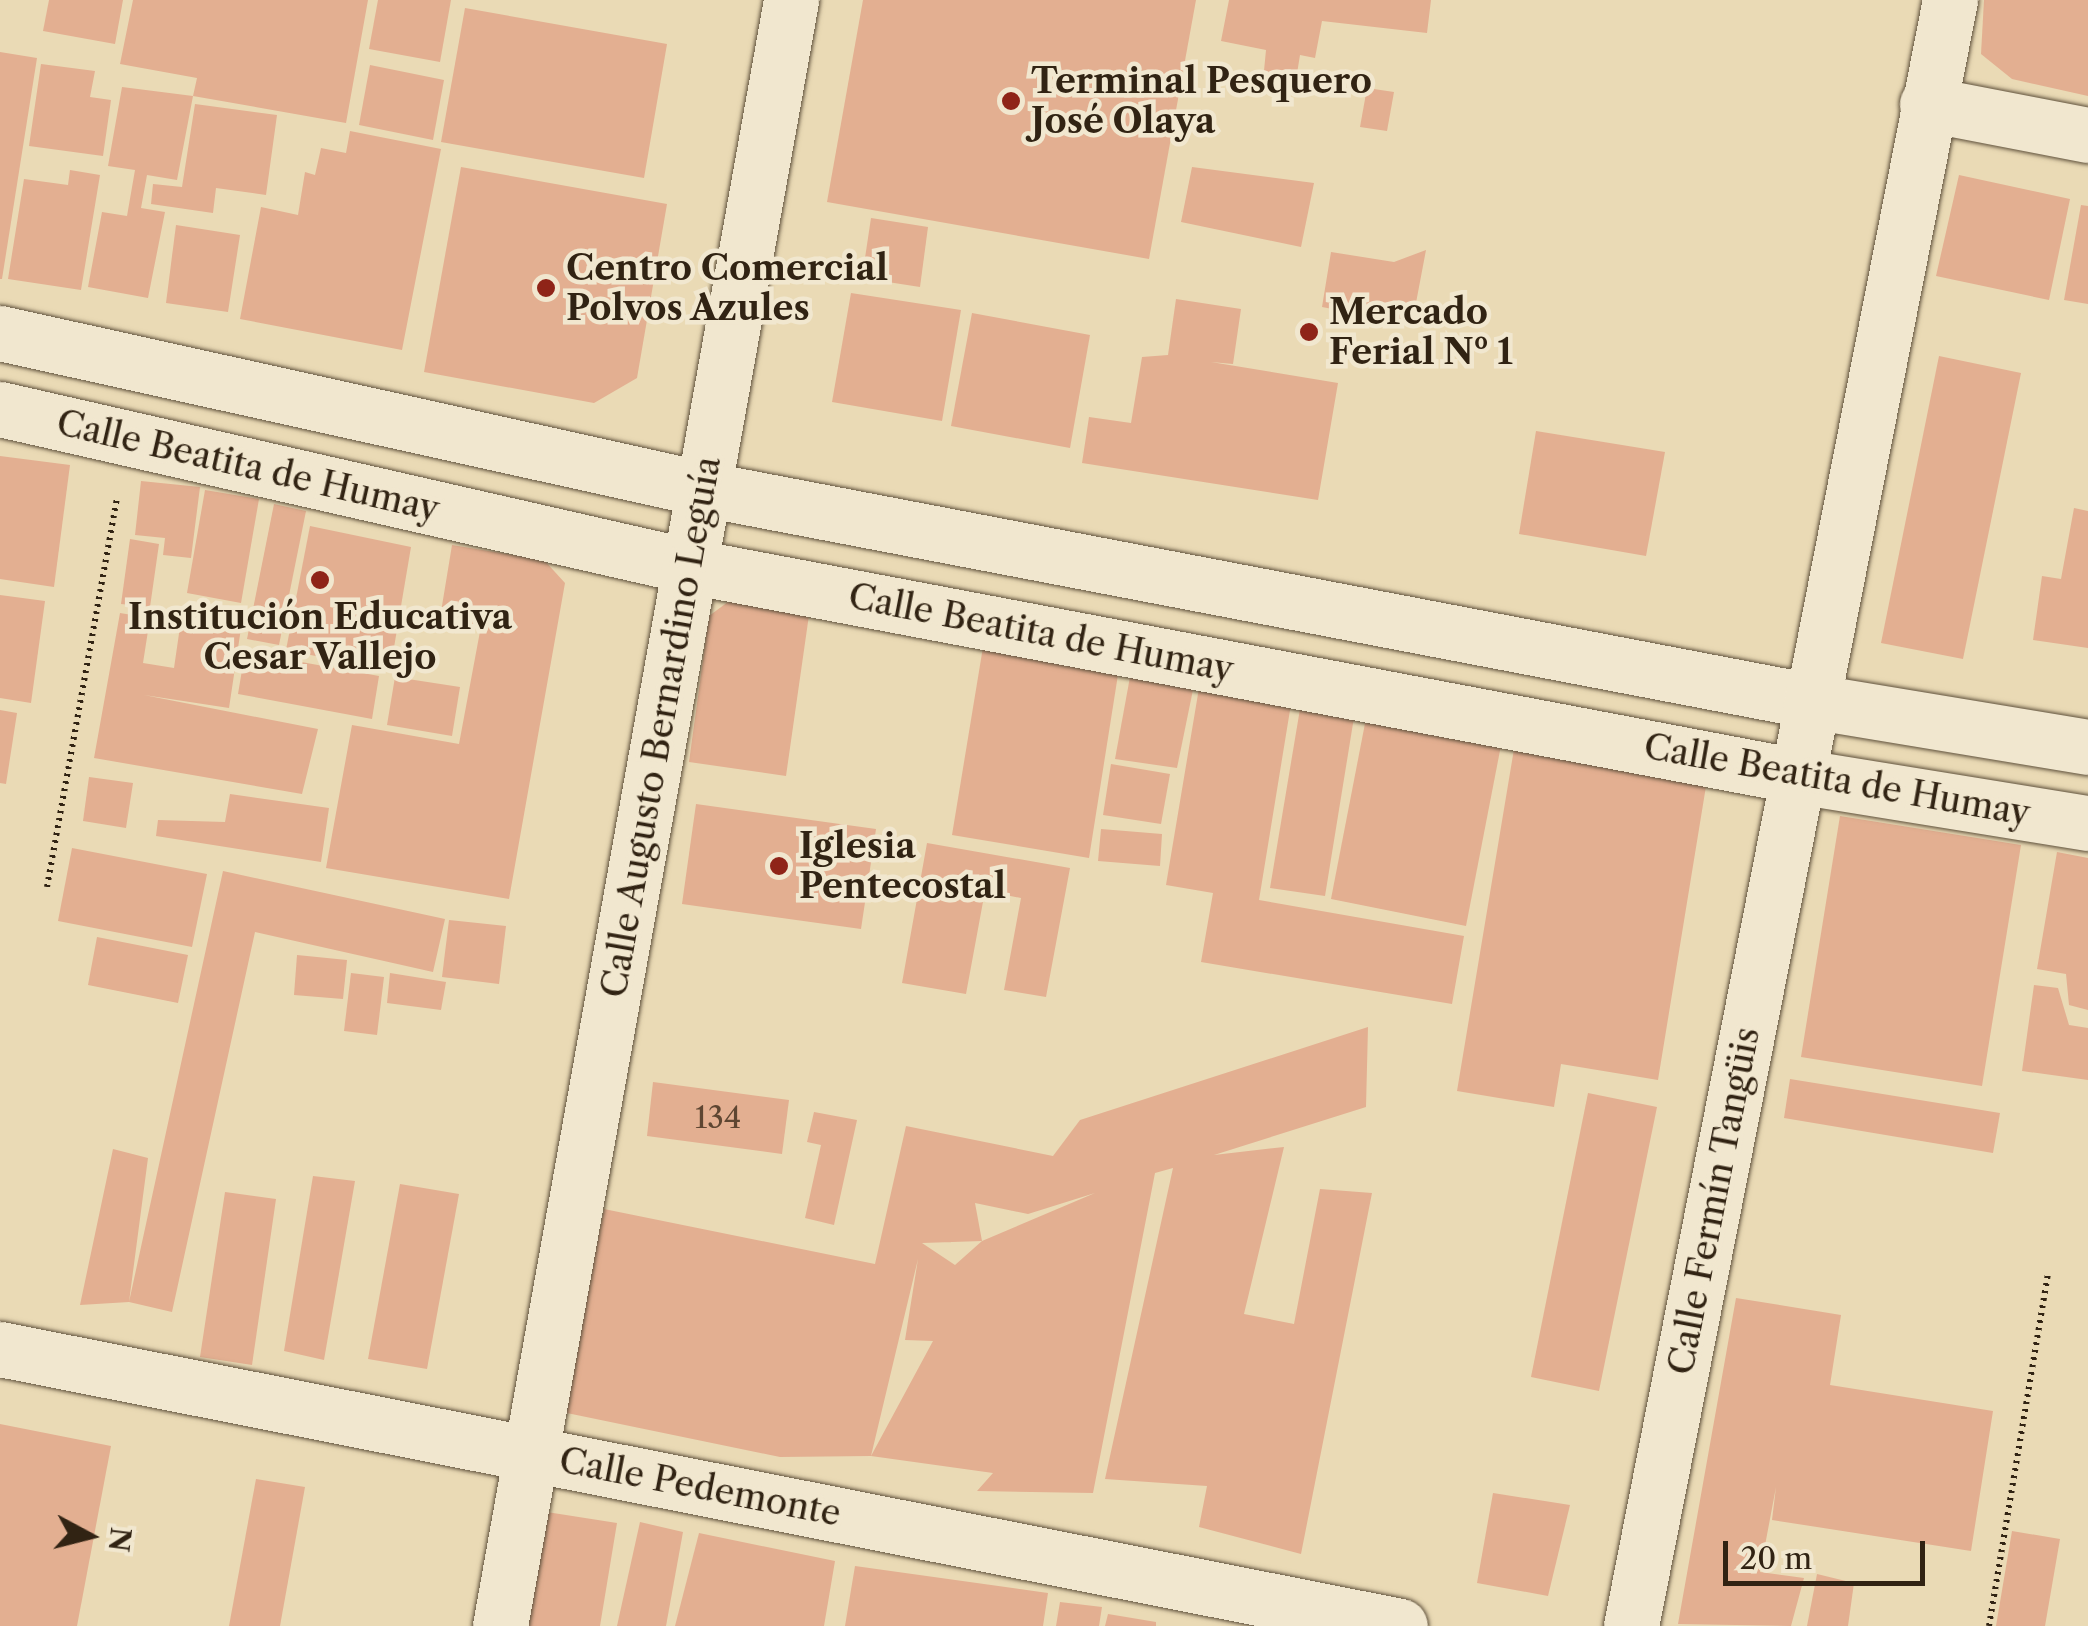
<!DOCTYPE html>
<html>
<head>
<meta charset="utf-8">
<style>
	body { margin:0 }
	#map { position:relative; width:2088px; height:1626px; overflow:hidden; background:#eadab5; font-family:"Libre Caslon Text",serif }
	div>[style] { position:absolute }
	.building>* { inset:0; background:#e3af91 }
	.path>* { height:6px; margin-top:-3px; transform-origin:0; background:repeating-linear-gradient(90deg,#312313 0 2.5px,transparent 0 7.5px) }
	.roads { filter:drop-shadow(0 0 2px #5f513c) drop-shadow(0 0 2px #5f513c) }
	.minor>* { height:55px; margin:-27.5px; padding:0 27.5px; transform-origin:27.5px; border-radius:27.5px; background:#f1e7cf }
	.dots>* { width:28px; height:28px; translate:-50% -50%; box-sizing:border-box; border:5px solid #f1e7cf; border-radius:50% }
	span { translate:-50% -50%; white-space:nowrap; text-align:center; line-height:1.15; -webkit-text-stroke:9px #f1e7cf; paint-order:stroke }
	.number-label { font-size:30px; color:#5e4632 }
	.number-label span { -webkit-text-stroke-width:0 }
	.poi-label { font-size:35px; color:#312313; font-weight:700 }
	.left { translate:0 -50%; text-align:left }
	.street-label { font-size:35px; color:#312313 }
	.north { position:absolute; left:40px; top:1486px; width:100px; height:100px; -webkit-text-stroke:8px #f1e7cf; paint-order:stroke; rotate:97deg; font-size:28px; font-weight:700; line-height:40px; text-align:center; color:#312313 }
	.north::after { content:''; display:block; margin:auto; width:35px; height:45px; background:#312313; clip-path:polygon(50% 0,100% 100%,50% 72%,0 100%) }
	.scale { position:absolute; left:1723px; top:1541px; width:202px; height:45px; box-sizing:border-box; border:5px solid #312313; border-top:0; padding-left:12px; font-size:30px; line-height:35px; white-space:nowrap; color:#312313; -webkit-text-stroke:8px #f1e7cf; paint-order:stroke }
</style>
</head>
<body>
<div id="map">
	<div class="building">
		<div style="clip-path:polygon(49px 0,123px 0,115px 44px,43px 31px)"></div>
		<div style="clip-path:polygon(133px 0,368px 0,346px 123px,193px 96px,177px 180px,147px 175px,141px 208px,165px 212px,148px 298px,88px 287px,102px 212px,127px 216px,135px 170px,108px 166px,122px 87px,193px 96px,197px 78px,120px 64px)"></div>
		<div style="clip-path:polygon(378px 0,451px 0,440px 62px,369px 49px)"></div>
		<div style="clip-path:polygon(863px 0,1196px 0,1149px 259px,827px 202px)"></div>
		<div style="clip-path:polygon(1229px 0,1431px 0,1427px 33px,1322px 21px,1315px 58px,1300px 55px,1295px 86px,1263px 81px,1266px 50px,1221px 41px)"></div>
		<div style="clip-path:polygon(1984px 0,2088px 0,2088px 96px,2012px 79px,1981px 54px)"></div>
		<div style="clip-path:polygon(465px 8px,667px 44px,644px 178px,441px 142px)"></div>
		<div style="clip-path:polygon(0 52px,37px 58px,2px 279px,0 279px)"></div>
		<div style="clip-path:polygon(41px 64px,95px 71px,90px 97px,111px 100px,103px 156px,29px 146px)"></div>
		<div style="clip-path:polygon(370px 65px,444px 80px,433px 140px,359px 125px)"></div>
		<div style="clip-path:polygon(1367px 88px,1394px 92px,1387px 131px,1360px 127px)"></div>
		<div style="clip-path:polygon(195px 104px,277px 115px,266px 195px,216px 188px,213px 213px,151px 204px,153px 184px,182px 187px)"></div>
		<div style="clip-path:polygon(350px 131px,441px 149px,402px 350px,240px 319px,261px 207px,298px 215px,305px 172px,315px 175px,321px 148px,346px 153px)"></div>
		<div style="clip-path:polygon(461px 167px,667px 204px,637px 378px,594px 403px,424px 372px)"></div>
		<div style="clip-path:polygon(1192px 167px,1314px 183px,1301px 247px,1181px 222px)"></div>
		<div style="clip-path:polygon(70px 170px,100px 175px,81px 290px,8px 279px,24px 179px,68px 185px)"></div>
		<div style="clip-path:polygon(1959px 175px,2070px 199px,2049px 300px,1936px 276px)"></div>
		<div style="clip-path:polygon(2081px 205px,2088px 206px,2088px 304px,2064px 300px)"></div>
		<div style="clip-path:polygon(871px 218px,928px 227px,920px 287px,862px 278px)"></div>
		<div style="clip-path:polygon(176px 225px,240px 235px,228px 312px,166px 303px)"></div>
		<div style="clip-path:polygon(1426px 250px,1412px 324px,1322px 307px,1331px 252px,1394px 262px)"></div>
		<div style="clip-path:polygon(851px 293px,961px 310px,942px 421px,832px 402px)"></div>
		<div style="clip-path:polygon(1176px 299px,1241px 309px,1233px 364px,1211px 362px,1338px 383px,1318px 500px,1082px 463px,1089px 417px,1131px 423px,1142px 357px,1168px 355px)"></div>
		<div style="clip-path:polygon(972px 313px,1090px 335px,1070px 448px,951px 426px)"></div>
		<div style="clip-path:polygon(1939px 356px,2021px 373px,1963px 659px,1881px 643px)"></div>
		<div style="clip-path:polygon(1536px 431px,1665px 452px,1646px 556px,1519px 534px)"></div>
		<div style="clip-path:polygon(0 456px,70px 465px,54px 587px,0 579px)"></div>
		<div style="clip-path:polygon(141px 481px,200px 487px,191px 558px,163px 555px,165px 538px,135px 535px)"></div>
		<div style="clip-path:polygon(205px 490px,259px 499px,241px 603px,187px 593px)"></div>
		<div style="clip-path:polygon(274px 504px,306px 511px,279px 645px,247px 639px)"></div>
		<div style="clip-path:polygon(2074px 508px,2088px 511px,2088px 648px,2033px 640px,2042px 576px,2061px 579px)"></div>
		<div style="clip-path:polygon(310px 526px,411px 547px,390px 671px,286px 650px)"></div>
		<div style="clip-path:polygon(130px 539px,159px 544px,150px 607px,121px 604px)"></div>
		<div style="clip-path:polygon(452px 545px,544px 560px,565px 583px,509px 899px,326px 868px,352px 725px,459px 744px,481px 626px,440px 618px)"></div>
		<div style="clip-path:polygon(744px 590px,811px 601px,786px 776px,689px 762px,709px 616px)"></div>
		<div style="clip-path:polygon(0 595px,45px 601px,31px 703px,0 698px)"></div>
		<div style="clip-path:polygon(183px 606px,243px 615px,229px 708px,144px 695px,318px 729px,302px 794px,94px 758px,120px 613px,150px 618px,143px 663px,174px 668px)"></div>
		<div style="clip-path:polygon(984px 641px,1120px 662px,1089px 858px,952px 835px)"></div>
		<div style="clip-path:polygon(245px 652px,379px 676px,372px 719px,238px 694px)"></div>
		<div style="clip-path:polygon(1132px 666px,1196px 675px,1177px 768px,1115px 759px)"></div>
		<div style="clip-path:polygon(395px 677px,460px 687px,452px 736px,387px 725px)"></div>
		<div style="clip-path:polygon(1200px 682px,1292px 698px,1259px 900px,1464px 936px,1452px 1004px,1201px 962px,1213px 893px,1166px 885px)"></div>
		<div style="clip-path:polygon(1302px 697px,1356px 705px,1325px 896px,1270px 888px)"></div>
		<div style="clip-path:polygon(1368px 708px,1503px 735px,1466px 926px,1331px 899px)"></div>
		<div style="clip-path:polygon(0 710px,17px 713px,6px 784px,0 783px)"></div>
		<div style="clip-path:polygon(1515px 743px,1708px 774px,1658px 1080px,1561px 1064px,1554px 1107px,1457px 1091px)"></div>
		<div style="clip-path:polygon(1111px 764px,1170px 774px,1161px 824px,1103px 815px)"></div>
		<div style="clip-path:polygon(89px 777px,133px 783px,126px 828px,83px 821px)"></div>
		<div style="clip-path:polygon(230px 794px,329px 808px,321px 862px,156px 836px,158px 820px,225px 822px)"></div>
		<div style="clip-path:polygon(696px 804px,876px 829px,861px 929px,682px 904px)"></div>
		<div style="clip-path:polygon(1840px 816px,2021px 845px,1982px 1086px,1801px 1057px)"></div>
		<div style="clip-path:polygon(1101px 829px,1162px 834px,1160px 866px,1098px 861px)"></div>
		<div style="clip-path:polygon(927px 843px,1070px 868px,1046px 997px,1004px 990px,1021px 898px,985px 891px,966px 994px,902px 983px)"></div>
		<div style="clip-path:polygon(72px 848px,207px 874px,192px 947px,58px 921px)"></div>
		<div style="clip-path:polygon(2057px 852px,2088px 858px,2088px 1010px,2069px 1005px,2066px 974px,2037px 969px)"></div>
		<div style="clip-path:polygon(223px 871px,445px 919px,433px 972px,255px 932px,172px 1312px,129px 1302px,80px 1305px,113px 1149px,148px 1158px,129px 1302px)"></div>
		<div style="clip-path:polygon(449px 920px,506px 926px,499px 984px,442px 977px)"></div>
		<div style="clip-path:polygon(97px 937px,188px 955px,178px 1003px,88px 985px)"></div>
		<div style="clip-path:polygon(297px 955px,347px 960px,343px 999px,294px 995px)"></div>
		<div style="clip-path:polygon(351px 973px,384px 977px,377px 1035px,344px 1031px)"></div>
		<div style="clip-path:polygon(390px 973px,446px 982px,441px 1010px,387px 1003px)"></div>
		<div style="clip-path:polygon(2034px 985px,2058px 988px,2069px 1025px,2088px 1028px,2088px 1080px,2022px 1071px)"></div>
		<div style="clip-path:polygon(evenodd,1368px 1027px,1366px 1107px,1214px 1155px,1284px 1147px,1244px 1314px,1294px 1324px,1320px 1189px,1372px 1193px,1301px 1554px,1199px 1527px,1207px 1486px,1105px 1479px,1173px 1168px,1155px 1173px,1093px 1493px,977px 1491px,993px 1473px,871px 1456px,780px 1457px,562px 1412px,604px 1209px,875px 1264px,906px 1126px,1053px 1156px,1080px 1120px,1368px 1027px,1095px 1193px,982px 1241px,955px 1265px,922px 1243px,982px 1241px,975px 1203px,1028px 1214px,1095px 1193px,1368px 1027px,918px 1259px,905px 1340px,933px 1341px,871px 1456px,918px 1259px)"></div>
		<div style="clip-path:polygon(1790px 1079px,2000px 1113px,1993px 1153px,1784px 1118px)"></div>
		<div style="clip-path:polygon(653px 1082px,789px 1100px,782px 1154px,647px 1136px)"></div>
		<div style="clip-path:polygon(1588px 1093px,1657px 1107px,1599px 1391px,1531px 1377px)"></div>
		<div style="clip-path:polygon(814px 1112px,857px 1120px,834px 1225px,805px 1218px,821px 1145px,807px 1142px)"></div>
		<div style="clip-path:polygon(313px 1176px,355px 1181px,324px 1360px,284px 1351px)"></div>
		<div style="clip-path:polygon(400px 1184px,459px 1194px,427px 1369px,368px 1359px)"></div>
		<div style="clip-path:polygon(225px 1192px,276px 1199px,252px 1365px,200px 1357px)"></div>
		<div style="clip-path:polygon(1736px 1298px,1841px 1315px,1830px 1385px,1993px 1411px,1971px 1551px,1772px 1520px,1776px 1487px,1760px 1572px,1804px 1578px,1791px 1626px,1678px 1624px)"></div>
		<div style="clip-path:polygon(0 1424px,111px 1446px,77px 1626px,0 1626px)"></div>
		<div style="clip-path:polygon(256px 1479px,305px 1487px,280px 1626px,229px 1626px)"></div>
		<div style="clip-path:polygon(1493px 1493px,1570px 1505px,1548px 1596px,1477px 1583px)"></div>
		<div style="clip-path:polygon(534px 1510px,617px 1523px,600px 1626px,514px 1626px)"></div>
		<div style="clip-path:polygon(640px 1522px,683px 1532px,666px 1626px,617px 1626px)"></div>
		<div style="clip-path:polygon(2012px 1531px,2060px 1539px,2045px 1626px,1996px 1626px)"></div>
		<div style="clip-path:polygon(699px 1533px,835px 1561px,824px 1626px,675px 1626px)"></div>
		<div style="clip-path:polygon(855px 1566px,1048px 1593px,1043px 1626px,845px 1626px)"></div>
		<div style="clip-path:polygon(1817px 1574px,1854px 1583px,1848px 1626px,1807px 1626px)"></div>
		<div style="clip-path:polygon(1060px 1602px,1102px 1607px,1099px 1626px,1056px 1626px)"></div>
		<div style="clip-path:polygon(1108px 1614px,1156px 1622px,1156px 1626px,1105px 1626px)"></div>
	</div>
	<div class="path">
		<div style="left:47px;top:887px;width:394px;rotate:-79.8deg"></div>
		<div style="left:1989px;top:1626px;width:356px;rotate:-80.5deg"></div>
	</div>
	<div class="roads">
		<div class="minor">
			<div style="left:1927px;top:104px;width:164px;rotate:10.9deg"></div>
			<div style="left:0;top:333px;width:721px;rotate:12.49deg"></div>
			<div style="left:704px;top:489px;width:1127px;rotate:10.84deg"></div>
			<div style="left:1811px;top:701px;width:281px;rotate:9.4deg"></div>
			<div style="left:0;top:409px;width:707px;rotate:12.84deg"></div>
			<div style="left:689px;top:566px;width:1128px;rotate:10.73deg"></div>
			<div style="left:1797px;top:776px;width:295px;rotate:9.2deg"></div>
			<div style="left:0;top:1349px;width:1427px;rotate:11.19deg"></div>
			<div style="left:500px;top:1626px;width:1652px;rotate:-79.85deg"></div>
			<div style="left:1631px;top:1626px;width:1657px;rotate:-78.9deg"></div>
		</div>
	</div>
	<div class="dots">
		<div style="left:1011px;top:101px;background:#8f2418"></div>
		<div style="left:546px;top:288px;background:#8f2418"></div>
		<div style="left:1309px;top:332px;background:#8f2418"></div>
		<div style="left:320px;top:580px;background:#8f2418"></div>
		<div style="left:779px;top:866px;background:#8f2418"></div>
	</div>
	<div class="number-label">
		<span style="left:718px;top:1118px">134</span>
	</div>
	<div class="poi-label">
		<span class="left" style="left:1031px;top:101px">Terminal Pesquero<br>José Olaya</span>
		<span class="left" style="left:566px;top:288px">Centro Comercial<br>Polvos Azules</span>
		<span class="left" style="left:1329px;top:332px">Mercado<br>Ferial Nº 1</span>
		<span style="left:320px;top:637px">Institución Educativa<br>Cesar Vallejo</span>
		<span class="left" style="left:799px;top:866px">Iglesia<br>Pentecostal</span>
	</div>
	<div class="street-label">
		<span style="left:248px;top:466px;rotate:13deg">Calle Beatita de Humay</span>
		<span style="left:1041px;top:633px;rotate:11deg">Calle Beatita de Humay</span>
		<span style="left:661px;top:727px;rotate:-80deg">Calle Augusto Bernardino Leguía</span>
		<span style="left:1837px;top:780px;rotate:10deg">Calle Beatita de Humay</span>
		<span style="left:1714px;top:1201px;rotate:-79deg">Calle Fermín Tangüis</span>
		<span style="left:700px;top:1487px;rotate:11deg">Calle Pedemonte</span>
	</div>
	<div class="north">N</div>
	<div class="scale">20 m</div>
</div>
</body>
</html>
